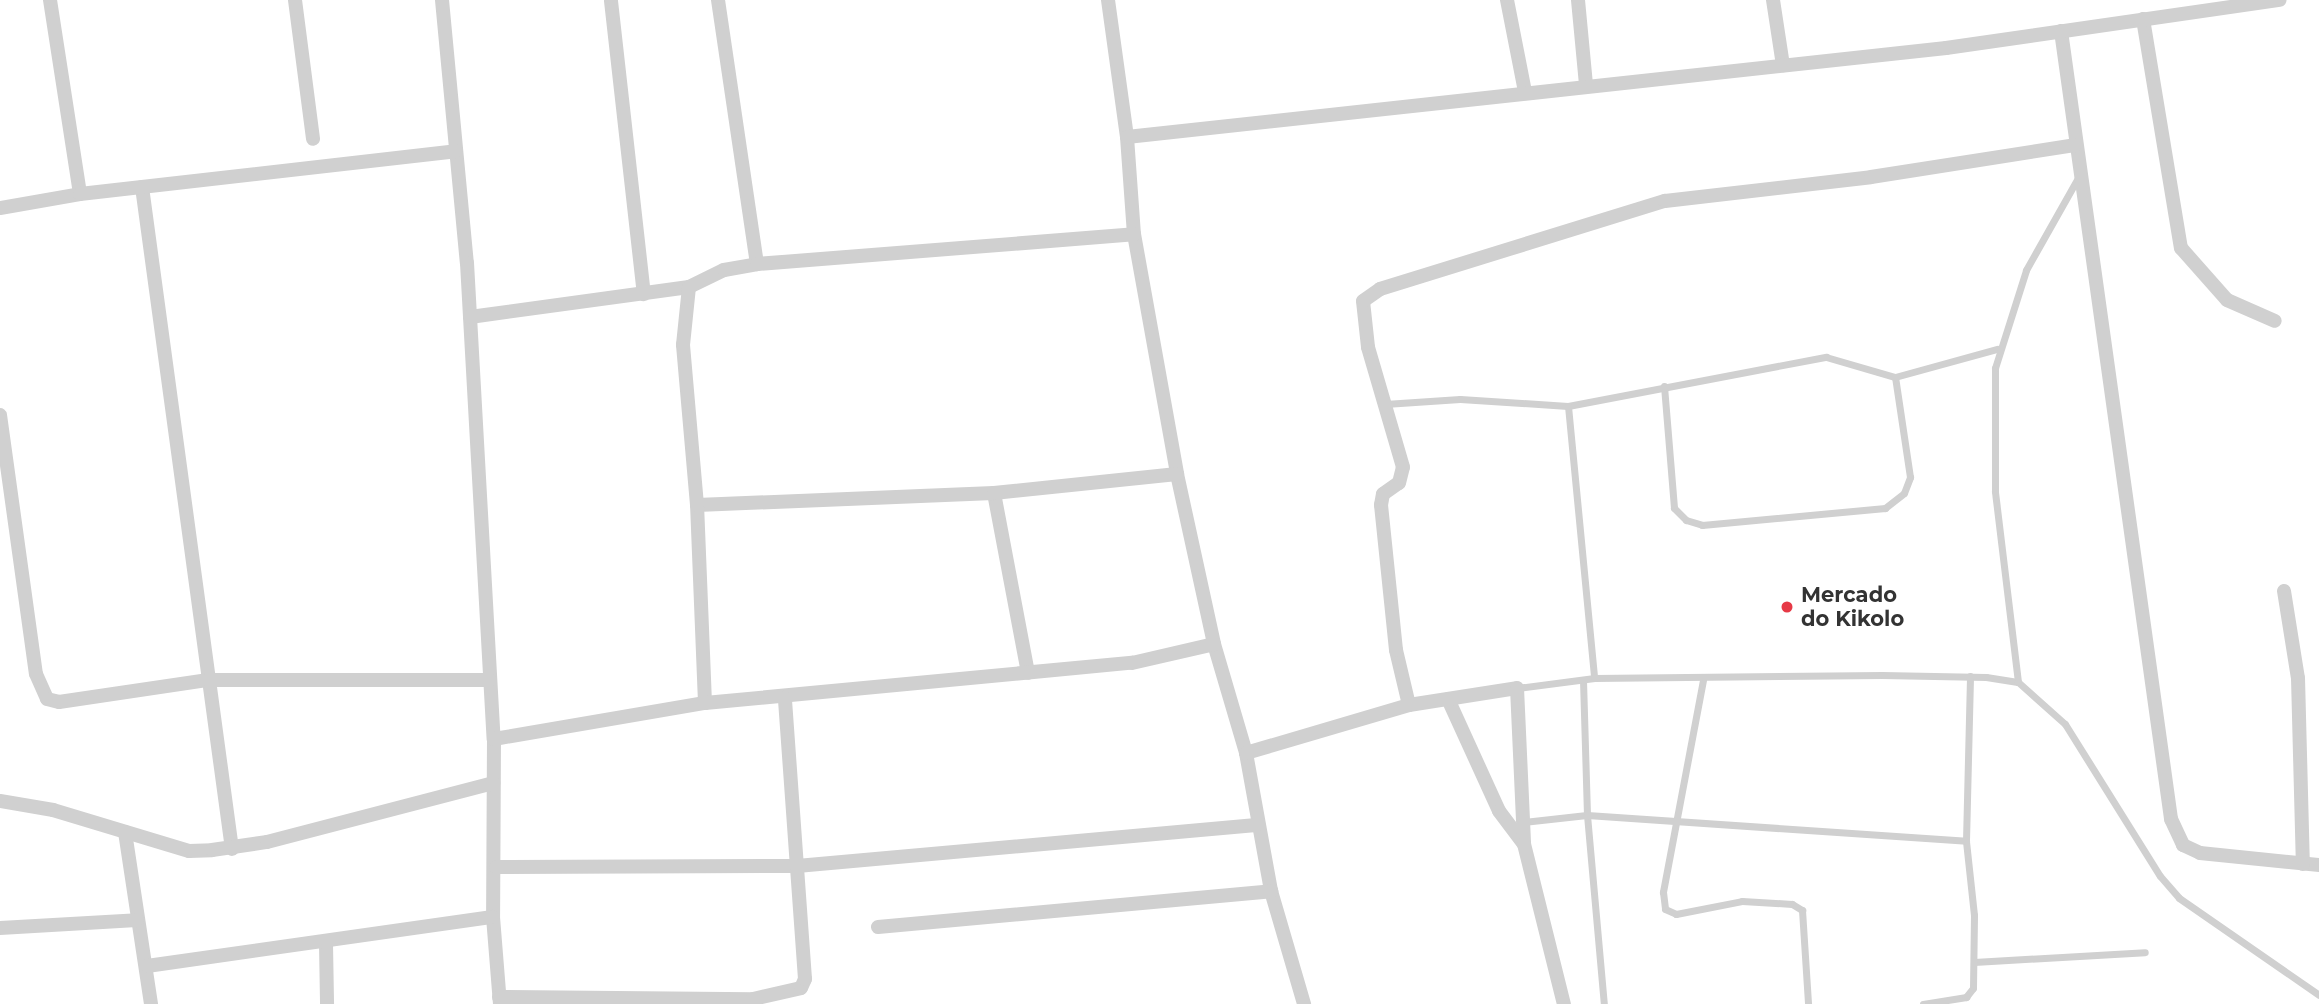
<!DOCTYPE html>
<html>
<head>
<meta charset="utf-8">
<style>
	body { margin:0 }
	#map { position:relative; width:2319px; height:1004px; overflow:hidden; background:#fff; font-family:Montserrat,sans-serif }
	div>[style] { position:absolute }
	.service>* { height:7px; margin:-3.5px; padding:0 3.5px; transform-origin:3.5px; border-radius:3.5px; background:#d0d0d0 }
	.minor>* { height:14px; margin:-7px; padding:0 7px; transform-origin:7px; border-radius:7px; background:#d0d0d0 }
	.dots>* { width:19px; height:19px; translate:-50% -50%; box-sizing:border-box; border:4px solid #fff; border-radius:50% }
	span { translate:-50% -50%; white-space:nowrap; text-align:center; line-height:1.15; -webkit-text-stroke:7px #fff; paint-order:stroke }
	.poi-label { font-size:21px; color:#333; font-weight:700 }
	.left { translate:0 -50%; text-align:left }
</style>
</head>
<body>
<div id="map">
	<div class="service">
		<div style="left:1664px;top:386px;width:122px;rotate:85.3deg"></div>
		<div style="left:1674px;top:508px;width:17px;rotate:45deg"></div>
		<div style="left:1686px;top:520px;width:17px;rotate:17deg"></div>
		<div style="left:1702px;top:525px;width:184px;rotate:-5.3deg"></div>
		<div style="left:1885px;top:508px;width:24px;rotate:-38deg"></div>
		<div style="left:1904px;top:493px;width:17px;rotate:-69deg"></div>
		<div style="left:1910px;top:477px;width:101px;rotate:-98.5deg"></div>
		<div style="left:1385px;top:404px;width:75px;rotate:-3.8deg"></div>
		<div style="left:1460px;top:399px;width:108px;rotate:3.7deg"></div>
		<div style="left:1568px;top:406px;width:263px;rotate:-10.8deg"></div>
		<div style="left:1826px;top:357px;width:72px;rotate:16.2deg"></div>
		<div style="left:1895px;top:377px;width:106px;rotate:-15.4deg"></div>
		<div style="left:1568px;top:406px;width:273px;rotate:84.5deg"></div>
		<div style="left:1583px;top:680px;width:135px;rotate:88.3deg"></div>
		<div style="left:1587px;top:815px;width:190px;rotate:84.9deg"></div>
		<div style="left:1703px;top:680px;width:216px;rotate:100.7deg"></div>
		<div style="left:1663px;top:892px;width:17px;rotate:83deg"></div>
		<div style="left:1665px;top:909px;width:12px;rotate:24deg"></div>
		<div style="left:1676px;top:914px;width:67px;rotate:-11.1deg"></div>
		<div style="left:1742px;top:901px;width:50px;rotate:3.4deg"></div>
		<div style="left:1792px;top:904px;width:12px;rotate:31deg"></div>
		<div style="left:1802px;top:910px;width:94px;rotate:86.3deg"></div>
		<div style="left:2018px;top:682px;width:192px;rotate:-96.9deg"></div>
		<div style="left:1995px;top:491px;width:123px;rotate:-90deg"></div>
		<div style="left:1995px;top:368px;width:103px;rotate:-72.4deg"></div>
		<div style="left:2026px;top:270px;width:108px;rotate:-60.6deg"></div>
		<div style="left:1517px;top:688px;width:78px;rotate:-7.4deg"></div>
		<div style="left:1594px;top:678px;width:288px;rotate:-0.6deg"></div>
		<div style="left:1882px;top:675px;width:104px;rotate:1.1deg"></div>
		<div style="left:1986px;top:677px;width:32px;rotate:9deg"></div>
		<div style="left:2018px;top:682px;width:63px;rotate:41.8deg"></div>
		<div style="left:2065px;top:724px;width:179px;rotate:58deg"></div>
		<div style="left:2160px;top:876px;width:29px;rotate:49deg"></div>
		<div style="left:2179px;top:898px;width:170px;rotate:34.7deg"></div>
		<div style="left:1523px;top:822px;width:64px;rotate:-6.2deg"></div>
		<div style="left:1587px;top:815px;width:380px;rotate:3.9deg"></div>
		<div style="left:1974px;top:962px;width:171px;rotate:-3.3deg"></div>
		<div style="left:1923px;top:1004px;width:44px;rotate:-9.2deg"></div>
		<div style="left:1966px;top:997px;width:11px;rotate:-52deg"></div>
		<div style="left:1973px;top:988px;width:73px;rotate:-89.2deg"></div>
		<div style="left:1974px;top:915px;width:74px;rotate:-96.2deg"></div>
		<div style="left:1966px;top:841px;width:165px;rotate:-88.6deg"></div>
	</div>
	<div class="minor">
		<div style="left:50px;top:0;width:196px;rotate:81.2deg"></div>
		<div style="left:295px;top:0;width:140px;rotate:82.6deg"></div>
		<div style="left:442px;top:0;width:264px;rotate:84.6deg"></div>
		<div style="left:467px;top:263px;width:477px;rotate:86.8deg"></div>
		<div style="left:494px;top:739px;width:178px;rotate:90.3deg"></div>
		<div style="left:493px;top:917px;width:87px;rotate:85.4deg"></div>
		<div style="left:718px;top:0;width:267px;rotate:81.6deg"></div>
		<div style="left:1108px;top:0;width:138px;rotate:82.1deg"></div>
		<div style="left:1127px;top:137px;width:97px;rotate:85.9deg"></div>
		<div style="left:1134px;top:234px;width:244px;rotate:79.8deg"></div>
		<div style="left:1177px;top:474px;width:174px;rotate:77.7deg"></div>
		<div style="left:1214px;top:644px;width:114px;rotate:73.6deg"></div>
		<div style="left:1246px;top:753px;width:140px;rotate:79.7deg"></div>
		<div style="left:1271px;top:891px;width:118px;rotate:73.7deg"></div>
		<div style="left:1507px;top:0;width:94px;rotate:78.9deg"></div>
		<div style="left:1578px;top:0;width:85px;rotate:84.6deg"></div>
		<div style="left:1773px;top:0;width:66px;rotate:81.3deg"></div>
		<div style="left:611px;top:1px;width:295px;rotate:83.6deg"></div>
		<div style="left:2143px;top:19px;width:232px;rotate:80.6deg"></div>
		<div style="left:2181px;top:248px;width:69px;rotate:48.5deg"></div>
		<div style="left:2227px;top:300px;width:52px;rotate:23.6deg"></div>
		<div style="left:2061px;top:31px;width:796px;rotate:82.05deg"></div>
		<div style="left:2171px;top:819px;width:29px;rotate:65deg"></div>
		<div style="left:2183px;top:845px;width:19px;rotate:25deg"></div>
		<div style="left:2200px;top:853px;width:120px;rotate:5.8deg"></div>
		<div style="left:1127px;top:137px;width:824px;rotate:-6.2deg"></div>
		<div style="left:1946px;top:48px;width:337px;rotate:-8.2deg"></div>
		<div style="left:142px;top:187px;width:668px;rotate:82.26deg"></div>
		<div style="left:0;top:208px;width:81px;rotate:-9.9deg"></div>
		<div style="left:80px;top:194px;width:378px;rotate:-6.5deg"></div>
		<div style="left:470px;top:317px;width:221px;rotate:-7.8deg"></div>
		<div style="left:0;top:415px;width:261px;rotate:82.1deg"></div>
		<div style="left:36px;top:674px;width:27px;rotate:66deg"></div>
		<div style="left:47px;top:699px;width:12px;rotate:14deg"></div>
		<div style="left:59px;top:702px;width:151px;rotate:-8.4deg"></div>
		<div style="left:208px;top:680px;width:282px"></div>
		<div style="left:994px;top:493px;width:183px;rotate:79.3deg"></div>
		<div style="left:697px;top:505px;width:297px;rotate:-2.3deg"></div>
		<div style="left:994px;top:493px;width:184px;rotate:-5.9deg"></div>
		<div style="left:2284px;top:591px;width:88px;rotate:80.9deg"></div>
		<div style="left:2298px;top:678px;width:186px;rotate:88.5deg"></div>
		<div style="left:1448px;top:699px;width:123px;rotate:65.5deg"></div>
		<div style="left:1499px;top:811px;width:40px;rotate:53deg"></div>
		<div style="left:705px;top:703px;width:198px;rotate:-92.3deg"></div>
		<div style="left:697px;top:505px;width:161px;rotate:-95deg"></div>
		<div style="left:683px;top:345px;width:58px;rotate:-84.1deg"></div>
		<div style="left:689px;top:287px;width:39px;rotate:-26deg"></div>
		<div style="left:724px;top:270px;width:34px;rotate:-10deg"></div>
		<div style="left:757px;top:264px;width:378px;rotate:-4.5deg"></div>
		<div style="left:1409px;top:705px;width:57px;rotate:-103.3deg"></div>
		<div style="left:1396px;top:650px;width:146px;rotate:-95.9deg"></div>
		<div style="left:1381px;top:505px;width:11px;rotate:-80deg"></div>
		<div style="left:1383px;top:494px;width:19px;rotate:-35deg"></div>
		<div style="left:1399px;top:483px;width:16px;rotate:-76deg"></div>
		<div style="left:1403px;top:467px;width:125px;rotate:-106.3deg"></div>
		<div style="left:1368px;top:347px;width:46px;rotate:-96.2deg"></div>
		<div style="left:1363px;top:301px;width:21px;rotate:-35deg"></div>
		<div style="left:1380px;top:289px;width:298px;rotate:-17.2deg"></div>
		<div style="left:1665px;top:201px;width:207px;rotate:-6.6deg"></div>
		<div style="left:1871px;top:177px;width:206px;rotate:-8.9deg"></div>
		<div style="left:494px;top:739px;width:214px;rotate:-9.7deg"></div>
		<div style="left:705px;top:703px;width:429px;rotate:-5.4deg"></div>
		<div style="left:1132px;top:663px;width:84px;rotate:-13deg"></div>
		<div style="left:1246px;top:753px;width:170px;rotate:-16.4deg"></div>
		<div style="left:1409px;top:705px;width:109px;rotate:-8.9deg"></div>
		<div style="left:1517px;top:688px;width:156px;rotate:87.4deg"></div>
		<div style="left:1524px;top:844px;width:165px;rotate:76deg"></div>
		<div style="left:0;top:801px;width:54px;rotate:9.6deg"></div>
		<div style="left:53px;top:810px;width:142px;rotate:16.8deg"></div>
		<div style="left:189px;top:851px;width:23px;rotate:-2deg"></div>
		<div style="left:212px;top:850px;width:56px;rotate:-8.3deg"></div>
		<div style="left:267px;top:842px;width:234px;rotate:-14.6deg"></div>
		<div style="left:125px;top:832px;width:174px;rotate:81.4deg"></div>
		<div style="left:496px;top:867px;width:301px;rotate:-0.2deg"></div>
		<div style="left:797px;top:866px;width:461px;rotate:-5.1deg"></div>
		<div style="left:878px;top:927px;width:395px;rotate:-5.2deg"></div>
		<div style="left:0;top:928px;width:137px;rotate:-3.3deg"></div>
		<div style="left:326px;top:944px;width:60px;rotate:89deg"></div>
		<div style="left:147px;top:966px;width:349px;rotate:-8.1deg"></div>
		<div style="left:499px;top:997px;width:254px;rotate:0.5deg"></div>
		<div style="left:753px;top:999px;width:49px;rotate:-12.9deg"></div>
		<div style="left:801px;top:988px;width:10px;rotate:-66deg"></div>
		<div style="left:805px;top:979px;width:282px;rotate:-94.1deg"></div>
	</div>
	<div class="dots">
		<div style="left:1787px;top:607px;background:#e63946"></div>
	</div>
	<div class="poi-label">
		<span class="left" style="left:1801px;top:607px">Mercado<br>do Kikolo</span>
	</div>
</div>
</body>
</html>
